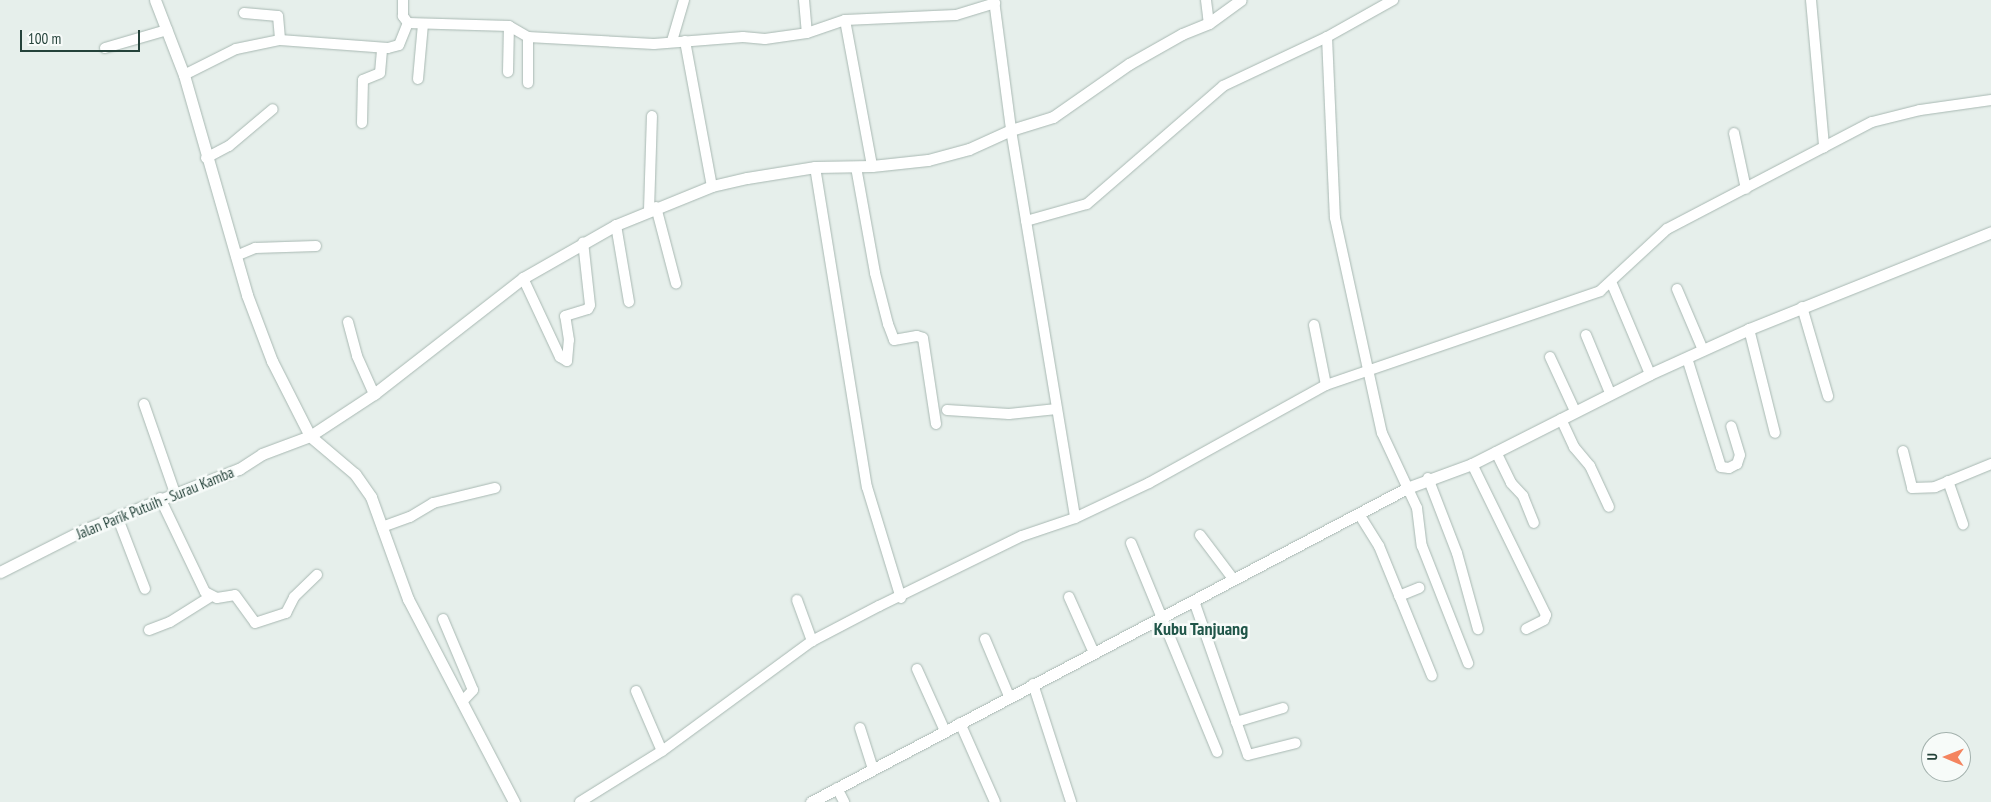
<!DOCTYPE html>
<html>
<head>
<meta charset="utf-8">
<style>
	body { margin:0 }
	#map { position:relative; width:1991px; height:802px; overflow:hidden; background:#e6efeb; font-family:"PT Sans Narrow",sans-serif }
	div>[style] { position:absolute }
	.roads { filter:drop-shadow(0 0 1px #a8b8b2) drop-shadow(0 0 1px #a8b8b2) }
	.minor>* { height:10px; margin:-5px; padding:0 5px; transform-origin:5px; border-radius:5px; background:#fff }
	.tertiary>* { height:11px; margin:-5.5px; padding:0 5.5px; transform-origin:5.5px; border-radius:5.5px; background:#fff }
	span { translate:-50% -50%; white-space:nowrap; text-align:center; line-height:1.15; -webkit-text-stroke:5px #f7fbf9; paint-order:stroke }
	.street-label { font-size:15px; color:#24423a }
	.quarter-label { font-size:18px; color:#1f5548; font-weight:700 }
	.north { position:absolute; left:1921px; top:732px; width:50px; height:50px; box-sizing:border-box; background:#f7fbf9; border:1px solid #a3b1ad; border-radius:50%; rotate:271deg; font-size:14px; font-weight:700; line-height:20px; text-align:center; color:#24423a }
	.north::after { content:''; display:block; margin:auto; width:18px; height:22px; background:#f4845f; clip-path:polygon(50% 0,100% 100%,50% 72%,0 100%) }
	.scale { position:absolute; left:20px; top:30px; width:120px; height:22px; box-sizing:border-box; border:2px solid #24423a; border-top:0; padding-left:6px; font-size:15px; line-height:18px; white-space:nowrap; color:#24423a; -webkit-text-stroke:4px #f7fbf9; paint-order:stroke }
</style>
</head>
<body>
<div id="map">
	<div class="roads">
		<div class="minor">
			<div style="left:804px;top:0;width:33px;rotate:85deg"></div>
			<div style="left:994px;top:0;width:131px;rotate:82.5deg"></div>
			<div style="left:1011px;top:130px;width:393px;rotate:80.6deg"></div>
			<div style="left:1206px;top:0;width:23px;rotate:83deg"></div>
			<div style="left:1811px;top:0;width:148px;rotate:84.9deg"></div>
			<div style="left:244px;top:13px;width:34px;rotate:5deg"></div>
			<div style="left:278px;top:16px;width:24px;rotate:85deg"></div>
			<div style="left:845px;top:20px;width:148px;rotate:79.5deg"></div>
			<div style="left:408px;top:23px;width:101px;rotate:1.7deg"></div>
			<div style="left:509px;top:26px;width:22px;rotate:30deg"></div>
			<div style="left:528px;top:37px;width:126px;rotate:3.2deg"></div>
			<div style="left:654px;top:44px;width:89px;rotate:-4.5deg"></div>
			<div style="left:743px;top:37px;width:22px;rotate:5deg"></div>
			<div style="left:765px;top:39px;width:42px;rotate:-8.1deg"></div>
			<div style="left:807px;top:33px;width:40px;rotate:-18.9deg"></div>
			<div style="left:845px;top:20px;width:111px;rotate:-2.6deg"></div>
			<div style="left:956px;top:15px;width:41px;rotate:-17.1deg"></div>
			<div style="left:1327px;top:37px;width:181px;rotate:87.5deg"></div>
			<div style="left:1335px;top:218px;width:220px;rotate:77.7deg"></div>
			<div style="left:1382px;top:433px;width:83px;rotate:65deg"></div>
			<div style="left:1417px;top:508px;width:38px;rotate:83deg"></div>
			<div style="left:1422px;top:546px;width:126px;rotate:68.5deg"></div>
			<div style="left:672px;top:41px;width:43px;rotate:-73.7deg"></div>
			<div style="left:685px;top:41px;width:147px;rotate:79.5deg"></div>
			<div style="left:105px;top:48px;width:65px;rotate:-16.2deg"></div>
			<div style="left:508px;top:72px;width:46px;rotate:-88.8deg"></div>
			<div style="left:184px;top:75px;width:58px;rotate:-26.6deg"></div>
			<div style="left:236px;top:49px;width:45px;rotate:-11.6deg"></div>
			<div style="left:280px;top:40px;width:108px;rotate:4.2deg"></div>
			<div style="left:388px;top:48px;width:11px;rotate:-15deg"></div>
			<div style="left:399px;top:45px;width:24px;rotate:-68deg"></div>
			<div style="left:408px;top:23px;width:9px;rotate:-126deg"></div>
			<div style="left:403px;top:16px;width:16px;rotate:-90deg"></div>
			<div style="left:418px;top:79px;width:55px;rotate:-84.8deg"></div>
			<div style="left:528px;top:83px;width:46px;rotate:-90deg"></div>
			<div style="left:362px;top:123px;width:43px;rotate:-88.7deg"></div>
			<div style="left:363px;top:80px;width:18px;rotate:-22deg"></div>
			<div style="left:380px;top:73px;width:25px;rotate:-85deg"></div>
			<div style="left:1734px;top:133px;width:57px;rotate:77.9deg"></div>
			<div style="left:206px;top:158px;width:26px;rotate:-28deg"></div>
			<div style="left:229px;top:146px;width:57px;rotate:-40.1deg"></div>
			<div style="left:815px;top:167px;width:324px;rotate:80.8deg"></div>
			<div style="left:867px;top:487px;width:116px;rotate:73deg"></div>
			<div style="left:856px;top:167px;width:108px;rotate:79.8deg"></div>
			<div style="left:875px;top:273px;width:53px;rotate:75.7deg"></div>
			<div style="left:888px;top:324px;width:17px;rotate:69deg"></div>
			<div style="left:894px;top:340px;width:23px;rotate:-10deg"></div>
			<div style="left:917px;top:336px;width:6px;rotate:18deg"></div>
			<div style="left:923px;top:338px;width:87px;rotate:81.4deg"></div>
			<div style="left:656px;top:207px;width:79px;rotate:75.3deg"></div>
			<div style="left:649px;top:210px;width:94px;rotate:-88.2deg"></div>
			<div style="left:1026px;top:221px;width:63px;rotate:-15.6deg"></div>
			<div style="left:1087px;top:204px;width:180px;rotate:-40.9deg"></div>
			<div style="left:1223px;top:86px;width:115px;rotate:-25.2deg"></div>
			<div style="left:1327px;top:37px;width:76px;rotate:-29.3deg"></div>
			<div style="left:616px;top:225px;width:78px;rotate:80.4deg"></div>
			<div style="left:236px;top:256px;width:21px;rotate:-23deg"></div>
			<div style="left:255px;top:248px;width:61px;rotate:-1.9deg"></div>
			<div style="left:523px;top:278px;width:87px;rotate:64.9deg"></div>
			<div style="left:560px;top:357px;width:8px;rotate:30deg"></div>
			<div style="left:567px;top:361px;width:21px;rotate:-85deg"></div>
			<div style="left:569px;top:340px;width:24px;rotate:-99deg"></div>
			<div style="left:565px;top:316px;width:24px;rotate:-17deg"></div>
			<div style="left:588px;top:309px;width:4px;rotate:-63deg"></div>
			<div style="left:590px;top:305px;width:63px;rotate:-96.3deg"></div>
			<div style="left:1612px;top:284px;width:98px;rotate:67.1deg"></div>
			<div style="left:1677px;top:289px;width:66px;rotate:66.9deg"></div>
			<div style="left:1802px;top:307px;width:93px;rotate:73.7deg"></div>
			<div style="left:348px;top:322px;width:35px;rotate:75deg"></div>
			<div style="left:357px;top:356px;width:42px;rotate:65.9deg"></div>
			<div style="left:1314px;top:325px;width:61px;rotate:78.7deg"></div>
			<div style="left:1749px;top:329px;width:107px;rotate:76deg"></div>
			<div style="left:1586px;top:335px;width:63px;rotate:67.5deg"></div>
			<div style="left:1550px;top:357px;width:60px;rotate:65.2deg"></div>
			<div style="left:1687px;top:358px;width:114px;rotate:72.7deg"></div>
			<div style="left:1721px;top:467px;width:8px;rotate:7deg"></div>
			<div style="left:1729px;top:468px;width:9px;rotate:-27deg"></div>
			<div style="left:1737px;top:464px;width:9px;rotate:-72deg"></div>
			<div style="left:1740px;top:455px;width:30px;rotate:-107deg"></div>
			<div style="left:144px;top:404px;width:94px;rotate:70.8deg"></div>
			<div style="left:947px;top:410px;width:62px;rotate:3.7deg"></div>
			<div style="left:1009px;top:414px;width:48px;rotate:-5.9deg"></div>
			<div style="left:1561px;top:419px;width:31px;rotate:65deg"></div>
			<div style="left:1574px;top:447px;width:25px;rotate:50deg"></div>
			<div style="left:1590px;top:466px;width:45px;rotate:65.1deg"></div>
			<div style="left:1903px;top:451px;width:38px;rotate:76deg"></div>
			<div style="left:1912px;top:488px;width:23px;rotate:-2deg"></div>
			<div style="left:1935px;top:487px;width:61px;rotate:-22.3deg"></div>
			<div style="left:1496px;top:452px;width:34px;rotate:64deg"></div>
			<div style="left:1511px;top:483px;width:18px;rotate:47deg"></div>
			<div style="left:1523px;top:496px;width:29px;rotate:68deg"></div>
			<div style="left:1472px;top:464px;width:168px;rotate:63.9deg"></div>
			<div style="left:1546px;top:615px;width:5px;rotate:112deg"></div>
			<div style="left:1544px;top:620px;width:20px;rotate:153deg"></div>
			<div style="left:1428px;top:478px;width:80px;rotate:68.9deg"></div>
			<div style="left:1457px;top:553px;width:79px;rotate:74.6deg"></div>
			<div style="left:1948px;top:481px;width:46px;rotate:70.8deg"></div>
			<div style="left:160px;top:498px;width:104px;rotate:64.4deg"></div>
			<div style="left:205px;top:592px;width:13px;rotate:27deg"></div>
			<div style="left:217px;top:598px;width:18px;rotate:-9deg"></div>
			<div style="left:235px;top:595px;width:34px;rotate:54deg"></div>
			<div style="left:255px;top:623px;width:33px;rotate:-18deg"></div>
			<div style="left:286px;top:613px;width:18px;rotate:-63deg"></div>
			<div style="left:294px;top:597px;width:32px;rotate:-44deg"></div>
			<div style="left:1359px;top:514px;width:38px;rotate:58deg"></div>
			<div style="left:1379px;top:546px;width:140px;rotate:67.8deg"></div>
			<div style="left:117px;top:516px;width:78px;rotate:69deg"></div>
			<div style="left:382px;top:527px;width:30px;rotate:-20deg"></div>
			<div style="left:410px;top:517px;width:27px;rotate:-31deg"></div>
			<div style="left:433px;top:503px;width:64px;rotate:-13.6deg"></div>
			<div style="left:1200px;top:535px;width:56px;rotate:52.9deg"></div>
			<div style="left:1131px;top:543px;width:226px;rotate:67.6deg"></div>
			<div style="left:1399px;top:596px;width:22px;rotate:-22deg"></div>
			<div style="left:1069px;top:597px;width:61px;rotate:65.9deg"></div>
			<div style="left:797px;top:600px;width:44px;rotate:69.9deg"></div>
			<div style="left:1194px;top:601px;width:163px;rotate:70.7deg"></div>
			<div style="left:1248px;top:755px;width:49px;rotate:-14deg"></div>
			<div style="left:443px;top:619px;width:77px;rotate:67.1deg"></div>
			<div style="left:473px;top:690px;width:16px;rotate:133deg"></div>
			<div style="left:149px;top:630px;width:22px;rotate:-21deg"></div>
			<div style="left:170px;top:622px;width:47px;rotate:-32deg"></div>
			<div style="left:985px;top:639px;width:62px;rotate:67.2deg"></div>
			<div style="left:917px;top:669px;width:68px;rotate:65.7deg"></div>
			<div style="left:1033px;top:684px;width:124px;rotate:72.1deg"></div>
			<div style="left:636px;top:691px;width:65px;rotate:66.6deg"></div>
			<div style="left:1236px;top:722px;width:49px;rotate:-16.6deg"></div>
			<div style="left:960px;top:723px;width:86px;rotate:66.1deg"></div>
			<div style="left:860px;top:728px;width:43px;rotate:72.4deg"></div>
			<div style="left:837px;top:788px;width:16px;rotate:63deg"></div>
			<div style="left:580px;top:802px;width:97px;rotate:-31.9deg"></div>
			<div style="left:662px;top:751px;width:186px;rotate:-36.3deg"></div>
			<div style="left:812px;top:641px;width:76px;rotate:-27.6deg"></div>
			<div style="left:879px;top:606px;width:159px;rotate:-26.1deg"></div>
			<div style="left:1022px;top:536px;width:56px;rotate:-18.8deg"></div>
			<div style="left:1075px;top:518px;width:82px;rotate:-25.3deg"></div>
			<div style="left:1149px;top:483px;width:202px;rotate:-29deg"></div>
			<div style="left:1326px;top:385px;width:290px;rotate:-18.9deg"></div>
			<div style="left:1600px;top:291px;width:91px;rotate:-42.8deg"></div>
			<div style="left:1667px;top:229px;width:231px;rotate:-27.6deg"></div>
			<div style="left:1872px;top:122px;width:49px;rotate:-14deg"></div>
			<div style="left:1920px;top:110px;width:72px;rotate:-8deg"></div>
		</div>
		<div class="tertiary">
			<div style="left:155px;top:0;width:80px;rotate:68.9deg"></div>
			<div style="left:184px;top:75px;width:229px;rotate:74deg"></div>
			<div style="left:247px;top:295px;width:71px;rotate:69.3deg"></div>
			<div style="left:272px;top:361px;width:84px;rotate:63.1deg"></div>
			<div style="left:310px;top:436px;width:59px;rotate:40.2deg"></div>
			<div style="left:355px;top:474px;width:28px;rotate:55deg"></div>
			<div style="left:371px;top:497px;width:109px;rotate:70.1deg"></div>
			<div style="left:408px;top:599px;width:229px;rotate:62.4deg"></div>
			<div style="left:0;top:572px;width:93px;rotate:-26.8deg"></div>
			<div style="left:83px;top:530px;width:168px;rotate:-21.4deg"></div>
			<div style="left:239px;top:469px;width:27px;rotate:-33deg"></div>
			<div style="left:262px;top:454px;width:51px;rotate:-20.6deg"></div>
			<div style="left:310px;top:436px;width:77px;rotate:-33.3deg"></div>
			<div style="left:374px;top:394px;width:189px;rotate:-37.9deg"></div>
			<div style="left:523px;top:278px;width:107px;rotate:-29.7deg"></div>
			<div style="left:616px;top:225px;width:104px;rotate:-22.1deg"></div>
			<div style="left:712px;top:186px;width:36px;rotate:-13deg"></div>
			<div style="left:747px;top:178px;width:69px;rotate:-9.2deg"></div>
			<div style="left:815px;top:167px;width:57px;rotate:-1deg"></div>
			<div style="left:872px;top:166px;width:56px;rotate:-6.1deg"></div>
			<div style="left:928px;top:160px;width:42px;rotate:-15deg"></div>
			<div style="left:969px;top:149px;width:46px;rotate:-24.3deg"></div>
			<div style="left:1011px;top:130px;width:44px;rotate:-17.2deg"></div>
			<div style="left:1053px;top:117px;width:93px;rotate:-34.9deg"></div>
			<div style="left:1129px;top:64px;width:61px;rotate:-29.5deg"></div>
			<div style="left:1182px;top:34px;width:29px;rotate:-22deg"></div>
			<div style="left:1209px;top:23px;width:39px;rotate:-36deg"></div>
			<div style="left:811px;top:802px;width:674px;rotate:-27.78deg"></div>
			<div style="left:1407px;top:488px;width:69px;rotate:-20.3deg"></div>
			<div style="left:1472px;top:464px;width:199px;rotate:-26.8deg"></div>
			<div style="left:1650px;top:374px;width:109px;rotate:-24.4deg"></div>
			<div style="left:1749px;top:329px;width:261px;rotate:-21.8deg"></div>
		</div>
	</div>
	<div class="street-label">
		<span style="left:155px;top:503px;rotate:-22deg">Jalan Parik Putuih - Surau Kamba</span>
	</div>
	<div class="quarter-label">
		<span style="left:1201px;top:629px">Kubu Tanjuang</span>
	</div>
	<div class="north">U</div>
	<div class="scale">100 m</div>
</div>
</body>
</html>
